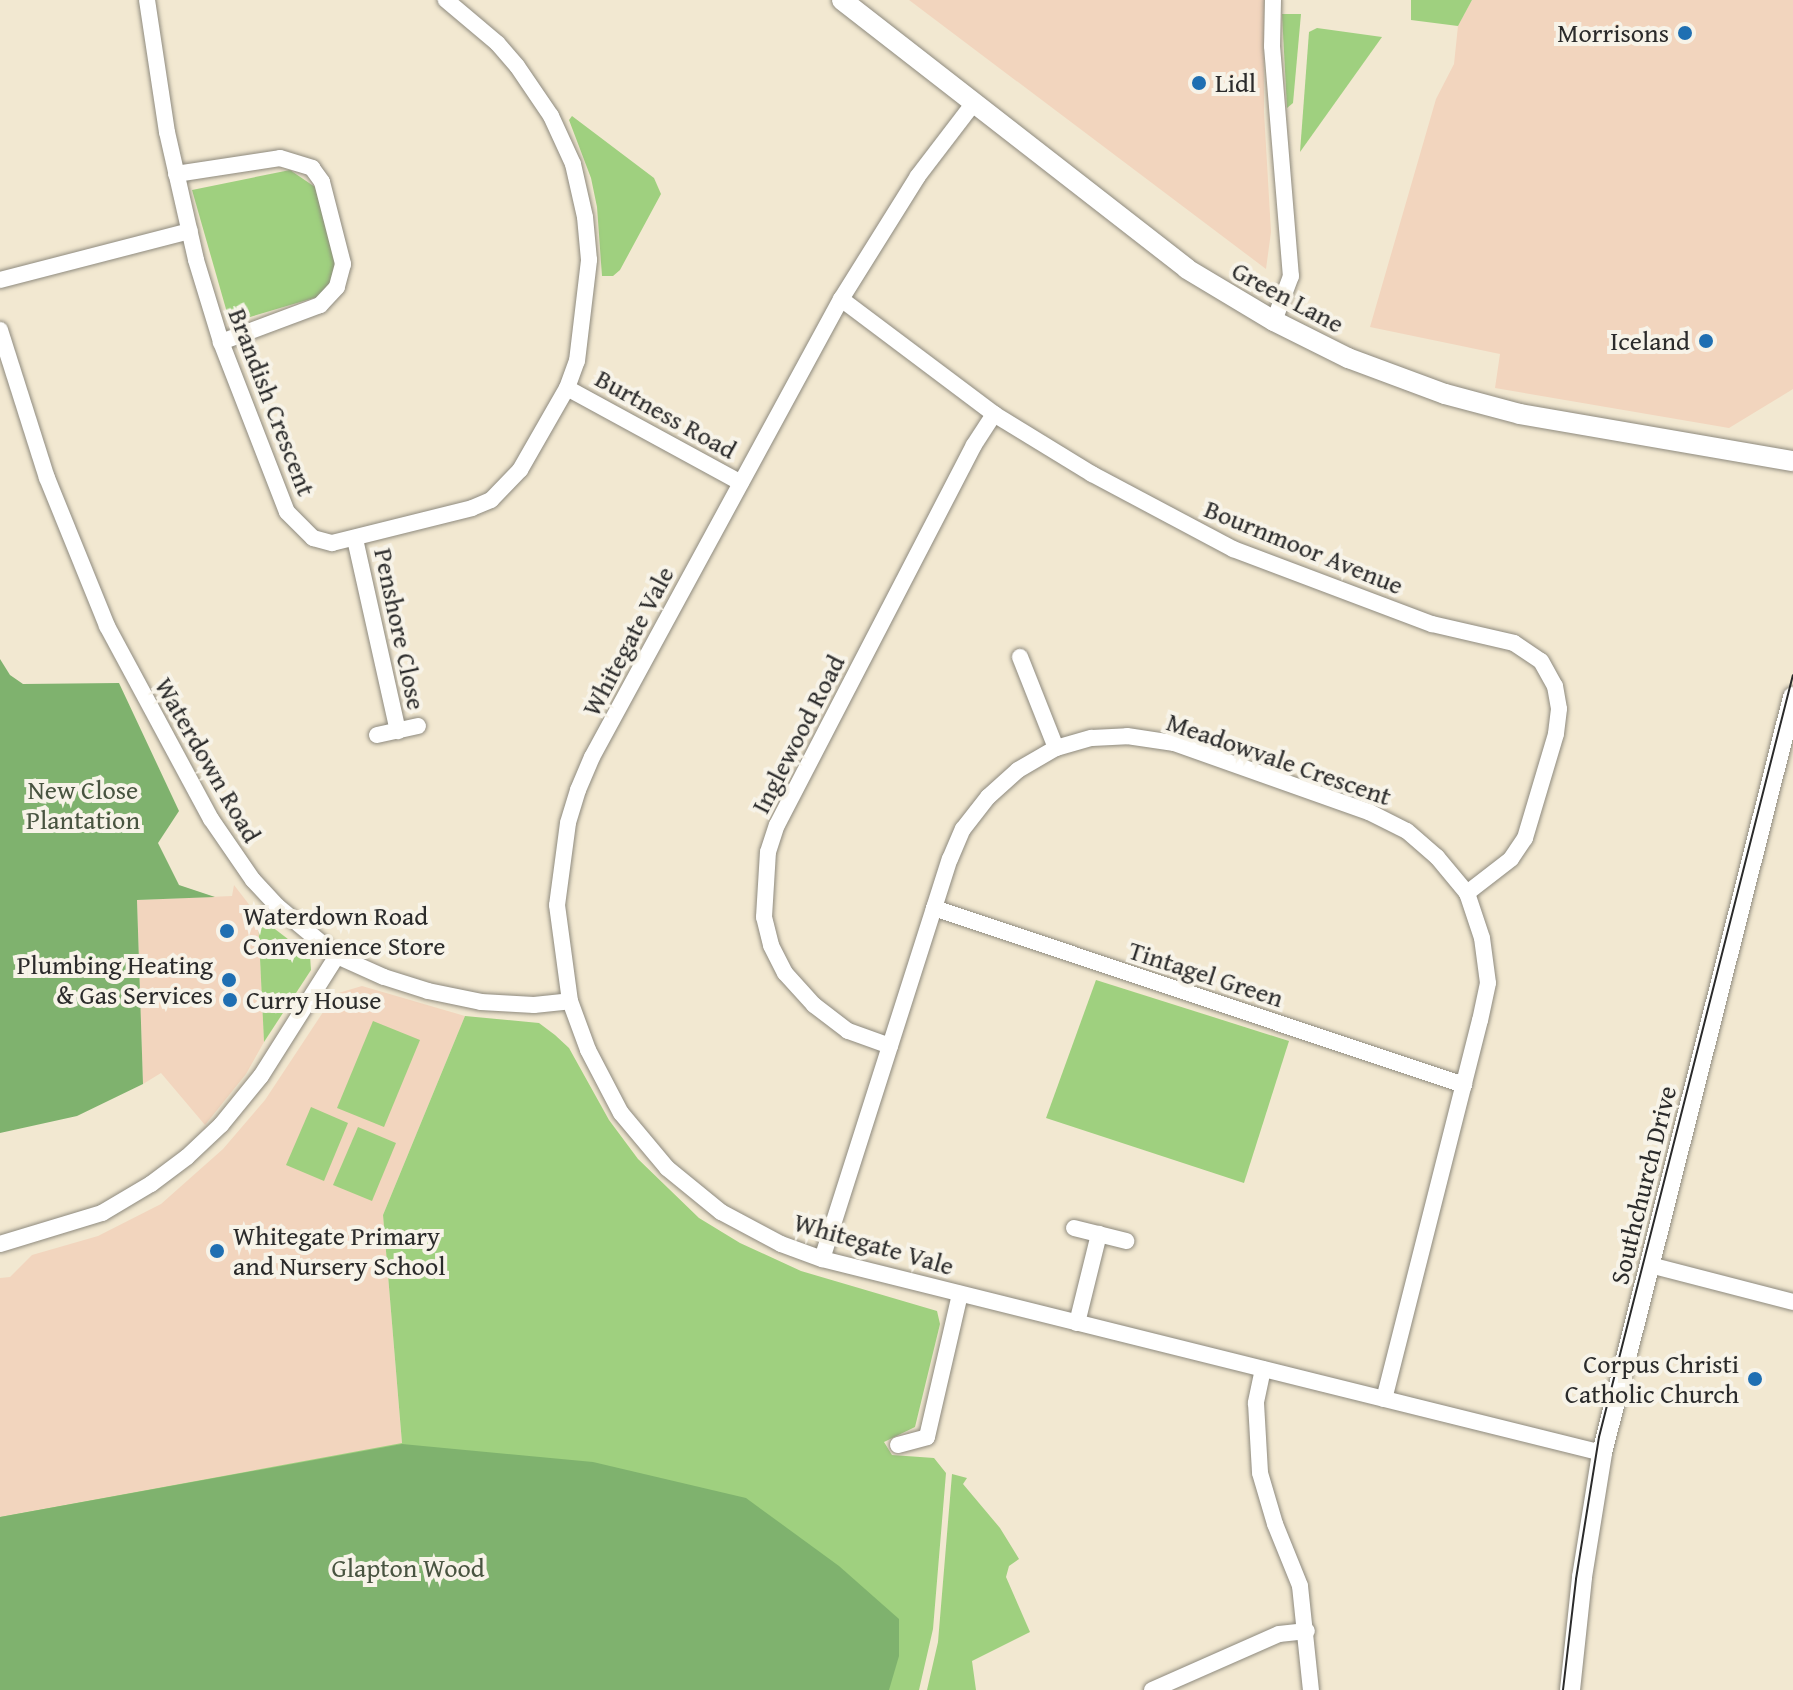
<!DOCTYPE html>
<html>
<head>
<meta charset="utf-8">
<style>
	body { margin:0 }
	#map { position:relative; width:1793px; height:1690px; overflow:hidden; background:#f2e8d1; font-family:"Gentium Book Plus",serif }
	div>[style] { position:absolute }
	.built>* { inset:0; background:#f2d5be }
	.green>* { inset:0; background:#9fd07f }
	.forest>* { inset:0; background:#7fb26e }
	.roads { filter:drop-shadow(0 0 2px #8e8a7e) drop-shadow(0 0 2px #8e8a7e) }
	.minor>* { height:16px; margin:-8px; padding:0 8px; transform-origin:8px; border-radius:8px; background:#fff }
	.tertiary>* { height:20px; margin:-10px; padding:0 10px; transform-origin:10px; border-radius:10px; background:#fff }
	.tram>* { height:2px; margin:-1px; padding:0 1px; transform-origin:1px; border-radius:1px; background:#2b2b2b }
	.dots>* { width:22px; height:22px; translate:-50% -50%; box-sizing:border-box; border:4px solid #f7f3e8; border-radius:50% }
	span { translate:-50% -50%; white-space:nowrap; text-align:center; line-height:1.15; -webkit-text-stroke:8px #f7f3e8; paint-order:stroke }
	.poi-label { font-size:26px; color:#2b2b2b }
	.right { translate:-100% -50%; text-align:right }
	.left { translate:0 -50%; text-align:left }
	.street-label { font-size:26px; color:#2b2b2b }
	.park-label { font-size:26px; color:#485440 }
</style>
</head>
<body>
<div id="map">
	<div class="built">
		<div style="clip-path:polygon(909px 0,1264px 0,1264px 112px,1271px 232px,1266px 269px)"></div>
		<div style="clip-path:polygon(1472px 0,1793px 0,1793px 389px,1729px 428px,1495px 388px,1500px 354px,1370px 327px,1436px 99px,1454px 64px,1458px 26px)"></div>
		<div style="clip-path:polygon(234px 885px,258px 916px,264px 1042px,246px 1074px,205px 1125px,161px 1073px,143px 1084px,137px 900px,232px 896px)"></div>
		<div style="clip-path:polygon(362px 986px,465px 1016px,383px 1215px,402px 1444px,0 1517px,0 1278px,10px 1277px,32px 1255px,98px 1236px,161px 1204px,223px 1149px,265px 1100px,335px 994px)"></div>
	</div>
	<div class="green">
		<div style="clip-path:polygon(1411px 0,1472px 0,1458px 26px,1411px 20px)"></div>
		<div style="clip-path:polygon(1282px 14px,1301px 14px,1293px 103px,1287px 108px)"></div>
		<div style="clip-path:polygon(1317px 28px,1382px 37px,1300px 152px,1309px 32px)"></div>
		<div style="clip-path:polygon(572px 116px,654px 178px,661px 194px,620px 270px,613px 276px,602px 276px,597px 207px,591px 178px,569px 120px)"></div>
		<div style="clip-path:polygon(290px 170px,315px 187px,340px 272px,324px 295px,230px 323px,192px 190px)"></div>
		<div style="clip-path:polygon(258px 916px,310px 956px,311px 970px,264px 1042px)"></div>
		<div style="clip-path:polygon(1096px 980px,1289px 1041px,1244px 1183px,1046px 1118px)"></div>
		<div style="clip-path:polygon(465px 1016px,539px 1023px,555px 1035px,569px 1048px,609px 1120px,638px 1159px,699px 1218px,740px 1243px,801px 1271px,937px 1311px,940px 1324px,915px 1427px,884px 1442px,892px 1455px,934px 1458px,946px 1473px,933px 1629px,919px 1690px,0 1690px,0 1517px,402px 1443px,383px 1215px)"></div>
		<div style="clip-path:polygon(373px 1021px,420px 1040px,384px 1127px,337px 1108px)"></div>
		<div style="clip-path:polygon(311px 1107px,348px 1123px,324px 1181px,286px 1165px)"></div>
		<div style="clip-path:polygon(358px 1127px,396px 1143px,372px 1201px,333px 1185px)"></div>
		<div style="clip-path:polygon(952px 1474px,967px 1478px,963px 1484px,1000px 1528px,1019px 1559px,1009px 1566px,1006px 1577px,1030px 1632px,972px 1661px,976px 1690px,927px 1690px,938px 1642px)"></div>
	</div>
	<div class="forest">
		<div style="clip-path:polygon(0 659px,10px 675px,23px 684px,119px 683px,179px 811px,158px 843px,179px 885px,215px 897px,137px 900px,143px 1084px,77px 1116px,0 1133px)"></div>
		<div style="clip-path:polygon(402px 1444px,593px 1462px,746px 1498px,839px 1566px,899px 1619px,899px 1656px,889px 1690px,0 1690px,0 1517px)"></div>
	</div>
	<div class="roads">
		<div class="minor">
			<div style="left:147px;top:0;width:134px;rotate:81.4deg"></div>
			<div style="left:167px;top:132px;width:131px;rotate:77.2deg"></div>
			<div style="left:196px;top:260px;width:86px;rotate:73deg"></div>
			<div style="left:221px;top:342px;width:182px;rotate:68.8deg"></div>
			<div style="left:287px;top:512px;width:37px;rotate:45deg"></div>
			<div style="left:313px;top:538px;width:20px;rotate:15deg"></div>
			<div style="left:332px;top:543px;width:144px;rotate:-14deg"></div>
			<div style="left:472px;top:508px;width:21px;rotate:-23deg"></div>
			<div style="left:491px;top:500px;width:42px;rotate:-46deg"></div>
			<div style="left:520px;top:470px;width:95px;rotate:-60.2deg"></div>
			<div style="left:567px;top:388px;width:29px;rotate:-70deg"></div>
			<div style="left:577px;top:361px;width:102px;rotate:-83.2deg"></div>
			<div style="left:589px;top:260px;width:43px;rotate:-95.3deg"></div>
			<div style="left:585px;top:217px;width:54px;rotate:-102.8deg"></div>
			<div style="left:573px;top:164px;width:53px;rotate:-114.6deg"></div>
			<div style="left:551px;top:116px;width:60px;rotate:-124.2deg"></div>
			<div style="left:517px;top:66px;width:30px;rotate:-131deg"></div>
			<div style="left:497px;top:43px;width:67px;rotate:-139.9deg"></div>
			<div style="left:1273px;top:0;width:46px;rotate:91.2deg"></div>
			<div style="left:1272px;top:46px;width:231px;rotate:85.3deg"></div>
			<div style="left:1291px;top:276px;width:48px;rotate:110.7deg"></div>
			<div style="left:973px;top:104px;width:91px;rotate:127.4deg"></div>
			<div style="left:918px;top:176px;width:145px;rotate:122deg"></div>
			<div style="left:841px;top:299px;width:521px;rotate:118.53deg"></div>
			<div style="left:592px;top:757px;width:36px;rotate:113deg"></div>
			<div style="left:578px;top:790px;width:34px;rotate:107deg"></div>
			<div style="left:568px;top:823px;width:83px;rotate:97.6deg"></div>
			<div style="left:557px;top:905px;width:97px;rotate:82.3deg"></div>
			<div style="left:570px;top:1001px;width:52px;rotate:69.8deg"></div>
			<div style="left:588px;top:1050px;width:71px;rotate:62.4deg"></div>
			<div style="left:621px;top:1113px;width:72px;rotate:50.1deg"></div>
			<div style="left:667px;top:1168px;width:70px;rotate:39.2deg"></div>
			<div style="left:721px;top:1212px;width:68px;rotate:28.1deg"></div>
			<div style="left:781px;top:1244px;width:44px;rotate:20.1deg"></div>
			<div style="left:822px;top:1259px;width:804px;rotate:13.97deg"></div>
			<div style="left:176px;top:174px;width:105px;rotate:-8.7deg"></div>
			<div style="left:280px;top:158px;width:34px;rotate:17deg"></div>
			<div style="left:312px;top:168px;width:17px;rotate:54deg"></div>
			<div style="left:322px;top:182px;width:85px;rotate:75.6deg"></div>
			<div style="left:343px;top:264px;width:24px;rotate:105deg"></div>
			<div style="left:337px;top:287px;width:25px;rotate:133deg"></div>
			<div style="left:320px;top:305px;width:106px;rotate:159.5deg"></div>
			<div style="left:0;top:280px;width:196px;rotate:-14.5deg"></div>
			<div style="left:841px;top:299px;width:191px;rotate:36.9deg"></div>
			<div style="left:994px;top:414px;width:115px;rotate:31.5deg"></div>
			<div style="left:1092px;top:474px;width:160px;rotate:28deg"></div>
			<div style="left:1233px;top:549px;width:213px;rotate:20.7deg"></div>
			<div style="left:1432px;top:624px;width:84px;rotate:13deg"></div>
			<div style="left:1514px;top:643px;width:32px;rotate:34deg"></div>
			<div style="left:1541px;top:661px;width:29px;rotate:61deg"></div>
			<div style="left:1555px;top:686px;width:23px;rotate:80deg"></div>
			<div style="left:1559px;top:709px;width:25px;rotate:97deg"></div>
			<div style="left:1556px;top:734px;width:109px;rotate:106.6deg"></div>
			<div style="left:1525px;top:838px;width:25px;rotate:124deg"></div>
			<div style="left:1511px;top:859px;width:56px;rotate:142.3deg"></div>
			<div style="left:0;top:330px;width:155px;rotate:72.4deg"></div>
			<div style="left:47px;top:478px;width:160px;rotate:67.9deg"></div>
			<div style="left:107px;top:626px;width:219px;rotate:61.7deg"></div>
			<div style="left:211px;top:819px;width:74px;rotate:55.5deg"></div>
			<div style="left:253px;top:880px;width:35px;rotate:47deg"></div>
			<div style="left:277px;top:906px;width:78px;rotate:39.8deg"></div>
			<div style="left:337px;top:956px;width:51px;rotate:24.1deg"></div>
			<div style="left:384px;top:977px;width:46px;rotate:17.7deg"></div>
			<div style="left:428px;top:991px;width:54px;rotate:11.7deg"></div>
			<div style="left:481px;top:1002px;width:53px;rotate:3.2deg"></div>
			<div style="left:534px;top:1005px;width:36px;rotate:-6deg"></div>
			<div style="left:567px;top:388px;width:198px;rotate:28.6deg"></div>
			<div style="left:355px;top:539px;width:197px;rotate:77.4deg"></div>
			<div style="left:1020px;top:657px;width:98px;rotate:68.4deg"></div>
			<div style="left:377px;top:735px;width:42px;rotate:-12.4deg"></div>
			<div style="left:934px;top:908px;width:559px;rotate:18.47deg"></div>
			<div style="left:890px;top:1046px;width:45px;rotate:-160.3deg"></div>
			<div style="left:848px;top:1031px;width:43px;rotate:-142.6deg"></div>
			<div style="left:814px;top:1005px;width:43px;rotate:-132.2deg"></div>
			<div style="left:785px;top:973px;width:31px;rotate:-117deg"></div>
			<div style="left:771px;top:945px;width:29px;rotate:-104deg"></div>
			<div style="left:764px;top:917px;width:65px;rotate:-86.5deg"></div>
			<div style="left:768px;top:852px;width:28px;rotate:-72deg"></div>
			<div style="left:777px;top:825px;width:428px;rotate:-62.6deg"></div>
			<div style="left:974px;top:445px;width:37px;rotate:-57deg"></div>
			<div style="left:1074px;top:1228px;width:54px;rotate:14deg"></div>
			<div style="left:0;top:1244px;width:107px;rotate:-16.9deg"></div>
			<div style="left:102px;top:1213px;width:57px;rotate:-30.6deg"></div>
			<div style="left:151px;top:1184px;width:45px;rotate:-36.9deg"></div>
			<div style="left:187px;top:1157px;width:47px;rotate:-43.3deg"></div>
			<div style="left:221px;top:1125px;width:63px;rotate:-50.8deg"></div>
			<div style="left:261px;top:1076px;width:142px;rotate:-57.7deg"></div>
			<div style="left:822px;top:1259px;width:420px;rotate:-72.3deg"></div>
			<div style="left:950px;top:859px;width:33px;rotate:-67deg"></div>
			<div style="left:963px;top:829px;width:41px;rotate:-52deg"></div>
			<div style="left:988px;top:797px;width:40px;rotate:-42deg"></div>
			<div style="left:1018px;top:770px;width:44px;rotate:-30.1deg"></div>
			<div style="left:1056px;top:748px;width:37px;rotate:-16deg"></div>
			<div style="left:1092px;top:738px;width:35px;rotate:-3deg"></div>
			<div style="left:1127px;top:736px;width:48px;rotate:8.5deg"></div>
			<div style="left:1174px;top:743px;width:207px;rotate:19.5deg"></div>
			<div style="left:1369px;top:812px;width:42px;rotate:26.6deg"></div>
			<div style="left:1407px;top:831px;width:40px;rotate:41deg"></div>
			<div style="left:1437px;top:857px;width:47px;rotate:50.2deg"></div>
			<div style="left:1467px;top:893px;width:47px;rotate:71.6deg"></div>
			<div style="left:1482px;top:938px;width:45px;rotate:82.4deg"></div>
			<div style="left:1488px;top:983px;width:38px;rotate:102deg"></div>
			<div style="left:1480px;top:1020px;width:391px;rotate:104.2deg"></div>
			<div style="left:1650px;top:1265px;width:148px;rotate:14.5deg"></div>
			<div style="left:1077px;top:1323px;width:92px;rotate:-76.1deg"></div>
			<div style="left:1263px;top:1369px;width:35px;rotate:102deg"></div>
			<div style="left:1256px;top:1403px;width:70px;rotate:86.7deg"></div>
			<div style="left:1260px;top:1473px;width:53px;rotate:73.6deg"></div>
			<div style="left:1275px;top:1524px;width:67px;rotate:68deg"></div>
			<div style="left:1300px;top:1586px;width:105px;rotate:84deg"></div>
			<div style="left:898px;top:1445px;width:30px;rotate:-15deg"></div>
			<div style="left:927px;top:1437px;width:147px;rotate:-77deg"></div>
			<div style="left:1152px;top:1690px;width:139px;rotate:-23.8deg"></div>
			<div style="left:1279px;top:1634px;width:28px;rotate:-6deg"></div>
		</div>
		<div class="tertiary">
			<div style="left:842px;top:0;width:437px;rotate:37.9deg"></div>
			<div style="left:1187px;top:269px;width:101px;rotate:30.9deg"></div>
			<div style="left:1274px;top:321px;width:83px;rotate:26.6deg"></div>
			<div style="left:1348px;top:358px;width:103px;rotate:20.4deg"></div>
			<div style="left:1445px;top:394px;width:78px;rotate:14.9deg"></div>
			<div style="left:1520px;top:414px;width:277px;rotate:9.8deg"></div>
			<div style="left:1570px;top:1690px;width:114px;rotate:-83.9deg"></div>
			<div style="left:1582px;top:1577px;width:126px;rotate:-80.8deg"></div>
			<div style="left:1602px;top:1453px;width:780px;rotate:-75.82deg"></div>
		</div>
	</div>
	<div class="tram">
		<div style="left:1563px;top:1690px;width:112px;rotate:-83.3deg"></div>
		<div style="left:1576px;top:1579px;width:144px;rotate:-80.8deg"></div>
		<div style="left:1599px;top:1437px;width:786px;rotate:-75.72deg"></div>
	</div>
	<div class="dots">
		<div style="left:1685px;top:33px;background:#1f6fb2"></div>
		<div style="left:1199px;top:83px;background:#1f6fb2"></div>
		<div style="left:1706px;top:341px;background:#1f6fb2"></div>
		<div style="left:227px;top:931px;background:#1f6fb2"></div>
		<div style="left:229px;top:980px;background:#1f6fb2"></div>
		<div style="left:230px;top:1000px;background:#1f6fb2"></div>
		<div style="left:217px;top:1251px;background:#1f6fb2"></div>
		<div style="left:1755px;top:1379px;background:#1f6fb2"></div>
	</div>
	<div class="poi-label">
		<span class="right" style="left:1669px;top:33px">Morrisons</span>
		<span class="left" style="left:1215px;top:83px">Lidl</span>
		<span class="right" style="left:1690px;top:341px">Iceland</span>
		<span class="left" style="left:243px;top:931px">Waterdown Road<br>Convenience Store</span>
		<span class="right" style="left:213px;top:980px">Plumbing Heating<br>&amp; Gas Services</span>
		<span class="left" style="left:246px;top:1000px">Curry House</span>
		<span class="left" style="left:233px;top:1251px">Whitegate Primary<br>and Nursery School</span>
		<span class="right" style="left:1739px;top:1379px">Corpus Christi<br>Catholic Church</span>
	</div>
	<div class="street-label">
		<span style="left:1288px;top:297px;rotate:28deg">Green Lane</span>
		<span style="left:272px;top:402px;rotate:69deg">Brandish Crescent</span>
		<span style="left:666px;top:414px;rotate:29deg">Burtness Road</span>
		<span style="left:1304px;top:547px;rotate:22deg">Bournmoor Avenue</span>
		<span style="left:400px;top:629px;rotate:78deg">Penshore Close</span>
		<span style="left:628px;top:641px;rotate:-62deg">Whitegate Vale</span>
		<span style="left:798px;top:734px;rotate:-63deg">Inglewood Road</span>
		<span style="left:1279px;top:759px;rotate:19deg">Meadowvale Crescent</span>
		<span style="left:208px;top:760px;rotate:60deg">Waterdown Road</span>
		<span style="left:1206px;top:974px;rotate:18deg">Tintagel Green</span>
		<span style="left:1643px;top:1185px;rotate:-76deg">Southchurch Drive</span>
		<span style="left:874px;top:1244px;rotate:16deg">Whitegate Vale</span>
	</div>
	<div class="park-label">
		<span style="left:83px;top:805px">New Close<br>Plantation</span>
		<span style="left:408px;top:1568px">Glapton Wood</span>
	</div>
</div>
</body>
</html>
